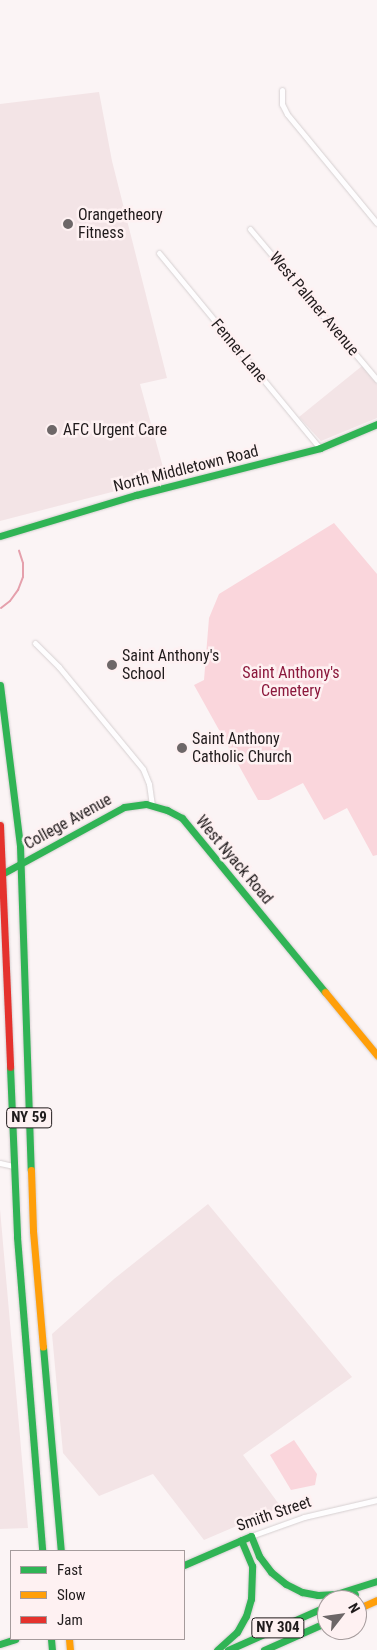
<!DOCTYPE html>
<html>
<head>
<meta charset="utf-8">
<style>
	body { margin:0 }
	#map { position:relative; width:377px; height:1650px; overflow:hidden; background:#fbf4f5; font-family:"Roboto Condensed",sans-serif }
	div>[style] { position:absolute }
	.built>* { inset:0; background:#f3e4e6 }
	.green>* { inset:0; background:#fad6dc }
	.stream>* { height:2px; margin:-1px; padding:0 1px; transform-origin:1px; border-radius:1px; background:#e5a0ac }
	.roads { filter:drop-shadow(0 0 1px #d6d0d1) drop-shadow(0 0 1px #d6d0d1) }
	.street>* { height:5px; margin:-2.5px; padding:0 2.5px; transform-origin:2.5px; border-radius:2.5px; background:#fefdfe }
	.fast>* { height:7px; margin:-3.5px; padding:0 3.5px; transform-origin:3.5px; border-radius:3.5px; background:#30b455 }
	.slow>* { height:7px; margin:-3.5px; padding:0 3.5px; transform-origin:3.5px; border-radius:3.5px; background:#ff9f0a }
	.jam>* { height:7px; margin:-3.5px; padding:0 3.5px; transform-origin:3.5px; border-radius:3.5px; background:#e5322d }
	.dots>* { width:14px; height:14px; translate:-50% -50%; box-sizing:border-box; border:2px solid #fef1f2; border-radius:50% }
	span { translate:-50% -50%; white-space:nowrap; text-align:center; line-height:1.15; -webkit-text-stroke:5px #fef1f2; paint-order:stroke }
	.shield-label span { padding:1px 4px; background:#fef1f2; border:1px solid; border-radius:4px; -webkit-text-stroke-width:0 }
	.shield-label { font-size:15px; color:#201b1c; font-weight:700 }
	.poi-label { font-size:16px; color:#201b1c }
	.left { translate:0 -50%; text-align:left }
	.street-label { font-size:16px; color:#201b1c }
	.park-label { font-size:16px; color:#8b183c }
	.legend { position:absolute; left:10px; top:1550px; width:175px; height:90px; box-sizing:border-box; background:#fef1f2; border:1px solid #a59b9c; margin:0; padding:6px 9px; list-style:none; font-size:15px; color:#201b1c }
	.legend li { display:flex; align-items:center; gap:10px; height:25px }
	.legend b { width:25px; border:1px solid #a59b9c }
	.north { position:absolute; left:317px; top:1590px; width:50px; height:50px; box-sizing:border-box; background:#fef1f2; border:1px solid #a59b9c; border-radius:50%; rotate:60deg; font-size:14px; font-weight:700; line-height:20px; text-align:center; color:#201b1c }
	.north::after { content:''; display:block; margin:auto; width:18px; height:22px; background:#6d6768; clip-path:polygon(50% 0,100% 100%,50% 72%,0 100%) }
</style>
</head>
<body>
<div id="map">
	<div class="built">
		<div style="clip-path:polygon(99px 92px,112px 161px,167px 378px,140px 384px,166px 478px,0 521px,0 104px)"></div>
		<div style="clip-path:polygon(362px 366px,377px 384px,377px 418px,321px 441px,299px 417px)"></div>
		<div style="clip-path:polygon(208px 1204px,352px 1377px,243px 1455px,281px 1507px,204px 1540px,153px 1474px,99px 1496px,63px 1453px,52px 1334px,114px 1279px)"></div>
		<div style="clip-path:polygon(0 1209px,28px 1528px,0 1529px)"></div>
	</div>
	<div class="green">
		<div style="clip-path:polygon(334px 523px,377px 574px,377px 855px,373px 856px,347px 808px,324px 820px,303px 783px,269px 800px,258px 800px,194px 685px,204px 680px,209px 618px,219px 594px)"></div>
		<div style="clip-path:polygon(294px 1440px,317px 1474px,315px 1485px,291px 1490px,270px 1455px)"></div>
	</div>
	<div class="stream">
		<div style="left:1px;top:608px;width:11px;rotate:-38deg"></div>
		<div style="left:10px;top:601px;width:14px;rotate:-54deg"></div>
		<div style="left:18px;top:590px;width:14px;rotate:-69deg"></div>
		<div style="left:23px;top:577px;width:14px;rotate:-90deg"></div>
		<div style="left:23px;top:563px;width:13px;rotate:-108deg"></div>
	</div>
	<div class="roads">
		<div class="street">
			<div style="left:282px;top:90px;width:14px;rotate:90deg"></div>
			<div style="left:282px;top:104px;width:11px;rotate:63deg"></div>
			<div style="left:287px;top:114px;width:141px;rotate:50.5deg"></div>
			<div style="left:250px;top:229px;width:197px;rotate:49.9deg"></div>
			<div style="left:159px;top:253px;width:253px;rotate:50.5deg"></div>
			<div style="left:35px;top:643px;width:34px;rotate:45deg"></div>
			<div style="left:59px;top:667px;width:132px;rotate:50.5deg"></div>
			<div style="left:143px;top:769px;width:16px;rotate:68deg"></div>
			<div style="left:149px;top:784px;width:21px;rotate:82deg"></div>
			<div style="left:0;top:1163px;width:13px;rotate:13deg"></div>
			<div style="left:251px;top:1536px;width:56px;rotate:-19.7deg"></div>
			<div style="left:304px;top:1517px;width:75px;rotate:-13.1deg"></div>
		</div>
		<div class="fast">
			<div style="left:0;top:536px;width:142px;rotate:-16.8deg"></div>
			<div style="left:136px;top:495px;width:190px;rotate:-14.3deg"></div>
			<div style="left:320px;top:448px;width:62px;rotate:-22.8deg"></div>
			<div style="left:0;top:685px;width:162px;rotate:82.9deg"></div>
			<div style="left:20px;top:846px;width:324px;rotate:88.1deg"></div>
			<div style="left:0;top:875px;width:141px;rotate:-28.7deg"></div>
			<div style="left:124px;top:807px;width:22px;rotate:-8deg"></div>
			<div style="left:146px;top:804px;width:22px;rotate:16deg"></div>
			<div style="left:167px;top:810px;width:17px;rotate:28deg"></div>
			<div style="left:182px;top:818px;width:225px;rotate:50.6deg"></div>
			<div style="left:10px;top:1067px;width:170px;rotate:87.6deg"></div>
			<div style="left:17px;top:1237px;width:315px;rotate:85.4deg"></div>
			<div style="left:43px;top:1347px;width:205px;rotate:85deg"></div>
			<div style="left:251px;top:1536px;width:22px;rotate:68deg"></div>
			<div style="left:259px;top:1556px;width:20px;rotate:53deg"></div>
			<div style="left:271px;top:1572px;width:19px;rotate:39deg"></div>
			<div style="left:286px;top:1584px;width:18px;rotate:27deg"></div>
			<div style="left:302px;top:1592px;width:16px;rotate:11deg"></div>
			<div style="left:318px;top:1595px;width:18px;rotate:-3deg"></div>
			<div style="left:336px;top:1594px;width:43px;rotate:-17.6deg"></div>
			<div style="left:184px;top:1565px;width:73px;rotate:-23.4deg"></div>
			<div style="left:340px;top:1600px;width:16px;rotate:-22deg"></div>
			<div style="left:51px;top:1639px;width:11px;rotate:85deg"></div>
			<div style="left:0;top:1644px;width:16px;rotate:-18deg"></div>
			<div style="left:217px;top:1650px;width:27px;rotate:-42deg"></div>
			<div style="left:237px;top:1632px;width:18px;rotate:-61deg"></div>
			<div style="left:246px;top:1616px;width:18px;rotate:-74deg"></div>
			<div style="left:251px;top:1599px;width:33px;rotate:-88deg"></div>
			<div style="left:252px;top:1566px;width:28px;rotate:-113deg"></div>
			<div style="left:228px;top:1650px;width:108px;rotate:-24deg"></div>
			<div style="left:264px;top:1650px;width:69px;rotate:-24deg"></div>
		</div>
		<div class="slow">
			<div style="left:325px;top:992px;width:82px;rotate:50.5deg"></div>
			<div style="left:31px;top:1170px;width:61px;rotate:88.1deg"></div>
			<div style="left:33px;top:1231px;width:116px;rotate:85.1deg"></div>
			<div style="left:357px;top:1609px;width:22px;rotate:-24deg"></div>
			<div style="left:69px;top:1639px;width:11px;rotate:85deg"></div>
		</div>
		<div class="jam">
			<div style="left:0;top:825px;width:242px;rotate:87.6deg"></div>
		</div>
	</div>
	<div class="dots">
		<div style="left:68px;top:224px;background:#6d6768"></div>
		<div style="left:52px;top:430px;background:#6d6768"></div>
		<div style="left:112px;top:665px;background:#6d6768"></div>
		<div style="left:182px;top:748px;background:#6d6768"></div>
	</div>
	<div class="shield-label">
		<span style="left:29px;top:1118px">NY 59</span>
		<span style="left:278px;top:1628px">NY 304</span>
	</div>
	<div class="poi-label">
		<span class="left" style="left:78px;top:224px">Orangetheory<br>Fitness</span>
		<span class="left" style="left:63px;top:430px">AFC Urgent Care</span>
		<span class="left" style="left:122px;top:665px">Saint Anthony's<br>School</span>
		<span class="left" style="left:192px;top:748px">Saint Anthony<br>Catholic Church</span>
	</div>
	<div class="street-label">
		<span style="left:314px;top:304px;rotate:50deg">West Palmer Avenue</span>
		<span style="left:239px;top:351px;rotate:50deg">Fenner Lane</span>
		<span style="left:186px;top:469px;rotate:-14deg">North Middletown Road</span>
		<span style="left:68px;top:822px;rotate:-29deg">College Avenue</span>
		<span style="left:234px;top:860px;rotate:50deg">West Nyack Road</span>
		<span style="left:274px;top:1514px;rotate:-19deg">Smith Street</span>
	</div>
	<div class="park-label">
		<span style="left:291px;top:682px">Saint Anthony's<br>Cemetery</span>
	</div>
	<ul class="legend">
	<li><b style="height:6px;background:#30b455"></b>Fast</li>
	<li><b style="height:6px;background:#ff9f0a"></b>Slow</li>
	<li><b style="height:6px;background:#e5322d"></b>Jam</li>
	</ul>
	<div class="north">N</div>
</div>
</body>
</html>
